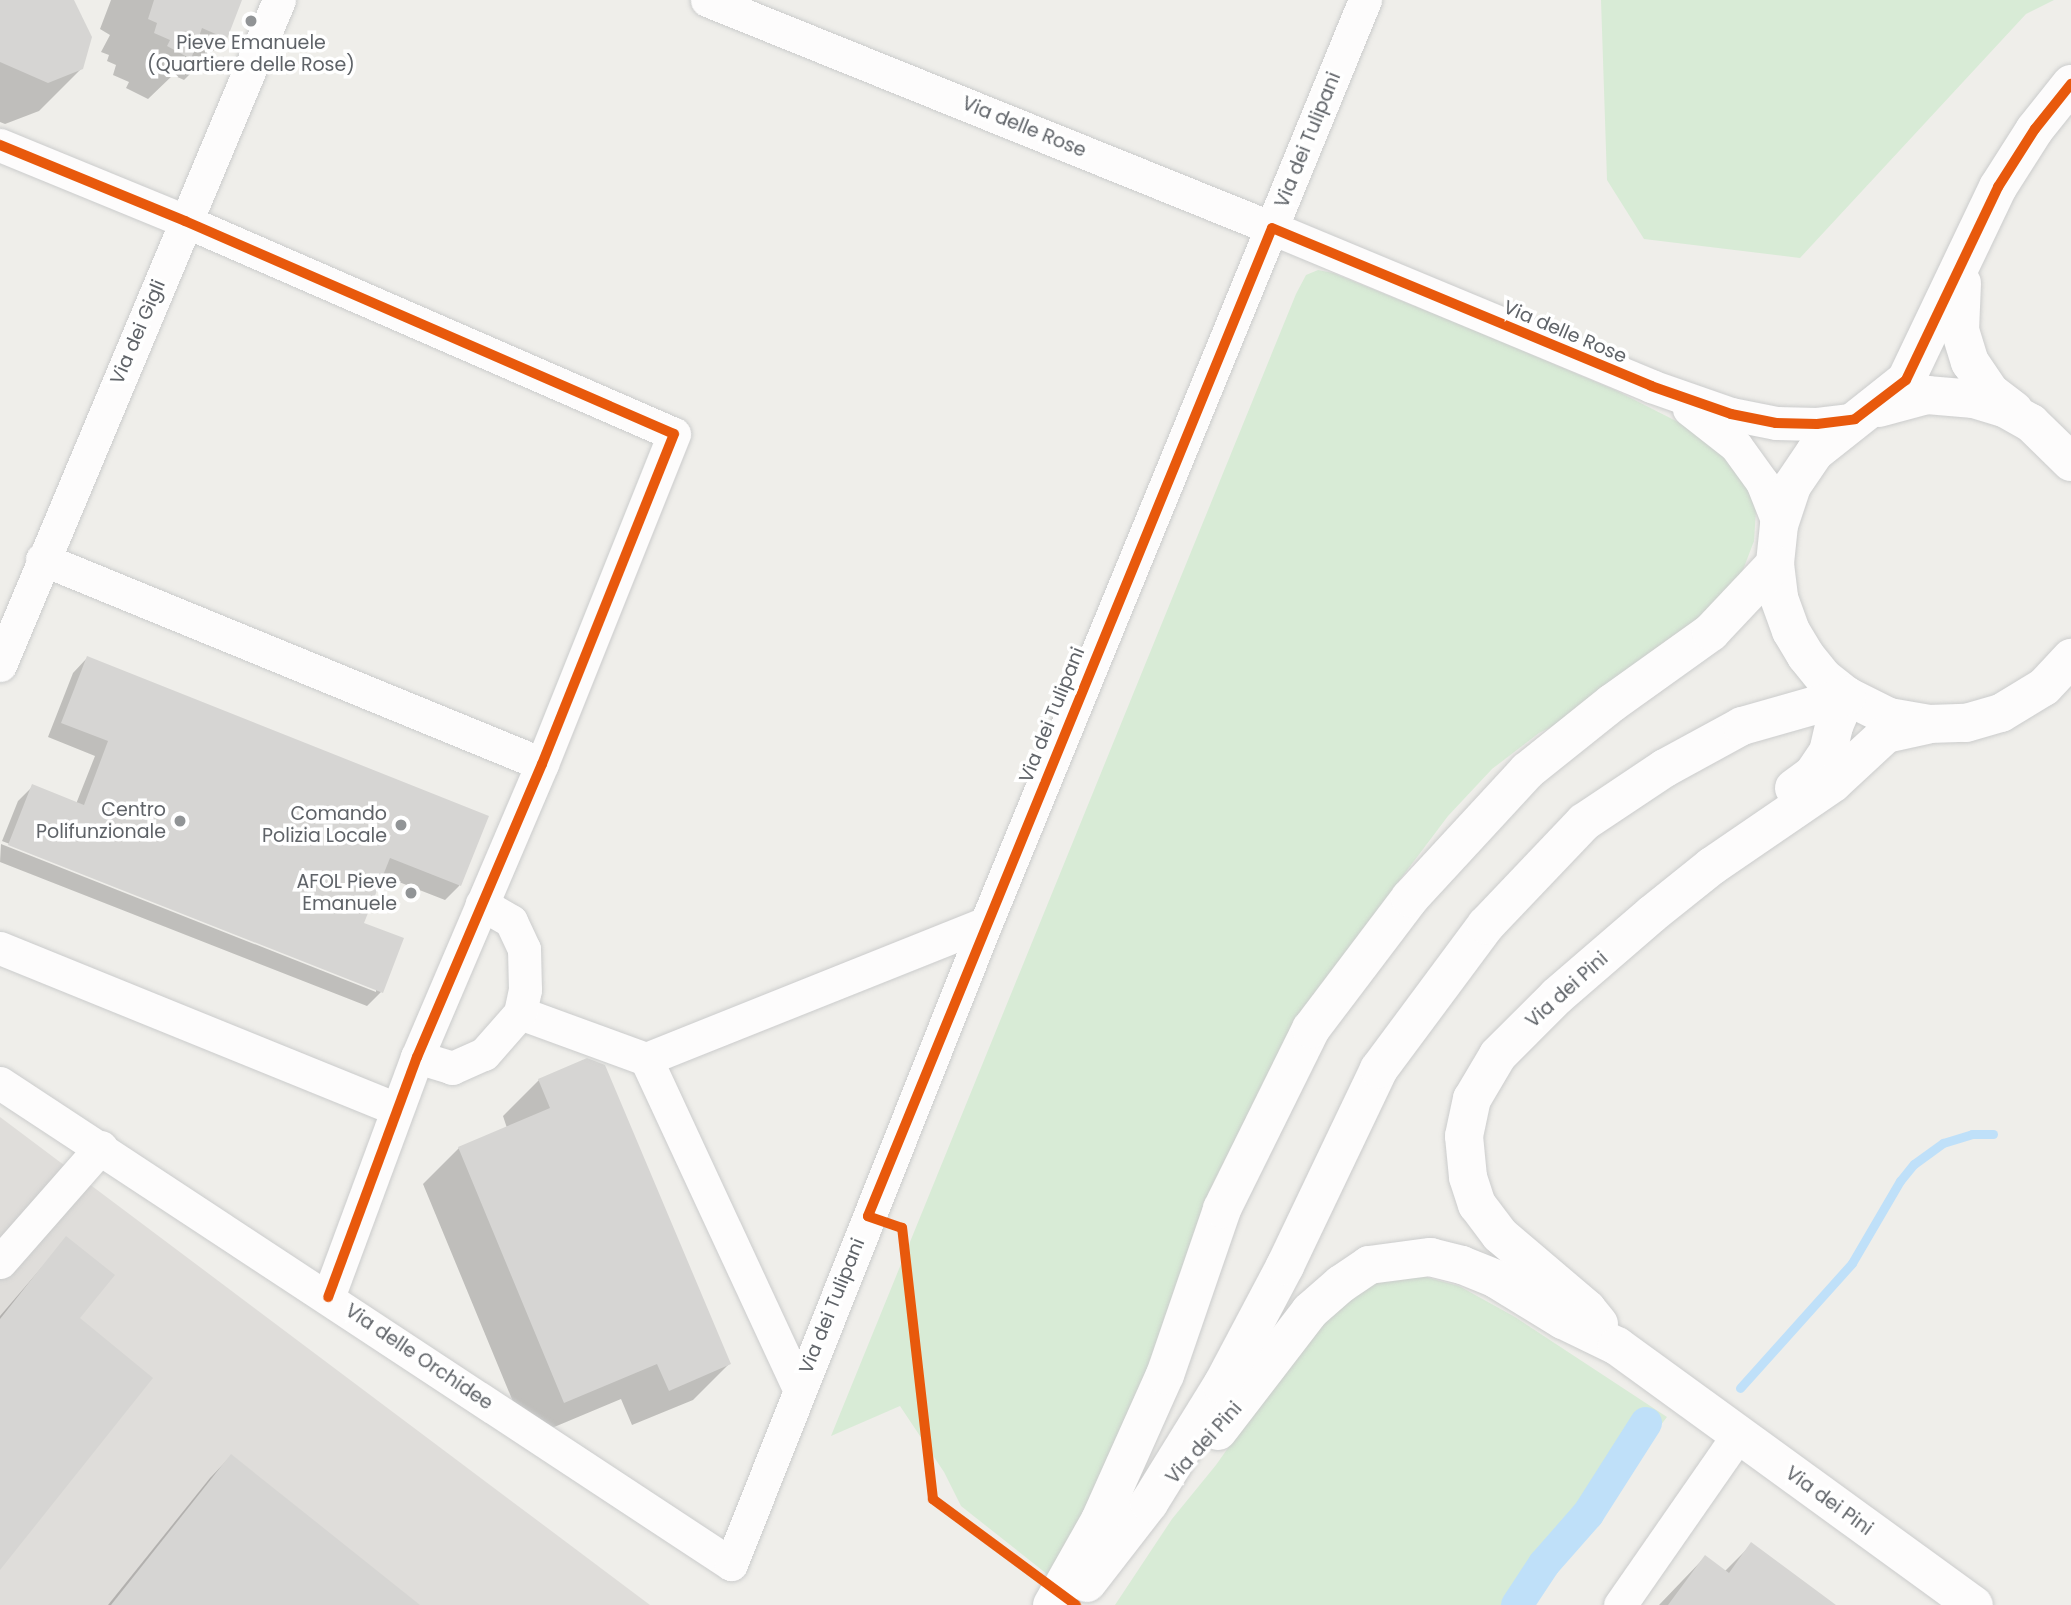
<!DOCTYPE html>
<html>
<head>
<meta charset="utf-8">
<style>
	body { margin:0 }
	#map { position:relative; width:2071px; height:1605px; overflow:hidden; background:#efeeea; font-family:Poppins,sans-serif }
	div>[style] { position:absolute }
	.industrial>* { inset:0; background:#dfddda }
	.green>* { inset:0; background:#d8ebd6 }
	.shadow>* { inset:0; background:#0003 }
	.stream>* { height:9px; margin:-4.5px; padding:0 4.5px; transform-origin:4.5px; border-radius:4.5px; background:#bfe0f9 }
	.canal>* { height:32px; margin:-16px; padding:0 16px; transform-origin:16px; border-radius:16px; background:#bfe0f9 }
	.building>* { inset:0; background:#d6d5d3 }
	.roads { filter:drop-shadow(0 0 2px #cbcccc) drop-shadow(0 0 2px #cbcccc) }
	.street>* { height:33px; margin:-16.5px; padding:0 16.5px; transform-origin:16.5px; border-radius:16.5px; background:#fdfcfc }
	.secondary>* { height:38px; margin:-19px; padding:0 19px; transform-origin:19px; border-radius:19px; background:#fdfcfc }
	.cycleway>* { height:10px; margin:-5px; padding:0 5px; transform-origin:5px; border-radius:5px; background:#e8590c }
	.dots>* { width:19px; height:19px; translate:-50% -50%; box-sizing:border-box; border:4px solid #fff; border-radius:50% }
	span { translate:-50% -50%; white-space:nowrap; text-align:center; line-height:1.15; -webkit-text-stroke:7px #fff; paint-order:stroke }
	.poi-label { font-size:19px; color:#5f6368 }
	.right { translate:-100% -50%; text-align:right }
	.street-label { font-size:19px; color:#5f6368 }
</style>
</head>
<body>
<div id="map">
	<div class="industrial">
		<div style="clip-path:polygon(0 1117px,650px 1605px,0 1605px)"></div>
	</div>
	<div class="green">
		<div style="clip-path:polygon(1601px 0,2054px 0,2026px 14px,1800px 258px,1644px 239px,1607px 180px)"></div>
		<div style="clip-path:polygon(1318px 270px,1333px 273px,1478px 332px,1617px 391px,1678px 422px,1724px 452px,1743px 478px,1756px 510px,1754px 541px,1741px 575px,1715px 607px,1587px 709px,1539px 733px,1492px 769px,1448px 816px,1359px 934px,1057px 1582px,961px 1506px,944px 1472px,900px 1406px,831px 1436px,1296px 294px,1306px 275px)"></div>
		<div style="clip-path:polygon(1418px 1275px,1459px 1286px,1515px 1317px,1667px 1417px,1549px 1569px,1527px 1605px,1115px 1605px,1172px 1519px,1216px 1465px,1300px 1346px,1339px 1302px,1371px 1284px)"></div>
	</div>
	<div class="shadow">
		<div style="clip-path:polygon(0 0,72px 0,82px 68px,39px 111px,5px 124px,0 122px)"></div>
		<div style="clip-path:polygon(111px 0,240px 0,226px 38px,184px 80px,173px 75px,148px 99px,126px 88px,129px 82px,113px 75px,116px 65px,107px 61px,109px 55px,101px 52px,110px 35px,100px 29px)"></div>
		<div style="clip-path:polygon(87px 658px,486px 817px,459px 886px,445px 900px,381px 875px,362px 924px,381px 992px,367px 1006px,0 862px,1px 844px,376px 992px,376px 988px,2px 841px,18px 801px,32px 787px,76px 804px,95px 756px,48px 737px,73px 673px)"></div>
		<div style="clip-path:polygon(539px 1080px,729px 1364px,693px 1400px,632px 1425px,621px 1399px,528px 1438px,423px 1184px,459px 1148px,507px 1128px,503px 1116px)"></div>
		<div style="clip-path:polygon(67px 1238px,77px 1319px,0 1567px,0 1316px)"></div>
		<div style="clip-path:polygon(231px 1456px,417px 1605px,108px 1605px,210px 1478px)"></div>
		<div style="clip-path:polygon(1751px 1545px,1833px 1605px,1659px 1605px,1705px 1557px,1724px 1572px)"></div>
	</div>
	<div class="stream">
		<div style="left:1740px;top:1388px;width:168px;rotate:-48.1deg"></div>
		<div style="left:1852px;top:1263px;width:95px;rotate:-59.7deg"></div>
		<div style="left:1900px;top:1181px;width:22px;rotate:-51deg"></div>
		<div style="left:1914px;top:1164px;width:36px;rotate:-36deg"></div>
		<div style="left:1943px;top:1143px;width:30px;rotate:-17deg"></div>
		<div style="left:1972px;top:1134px;width:21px"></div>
	</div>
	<div class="canal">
		<div style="left:1517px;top:1605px;width:49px;rotate:-56.6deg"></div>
		<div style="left:1544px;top:1564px;width:67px;rotate:-48.7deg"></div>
		<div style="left:1588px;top:1514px;width:108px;rotate:-57.5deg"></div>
	</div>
	<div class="building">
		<div style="clip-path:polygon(0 0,74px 0,92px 37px,83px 69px,48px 83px,0 62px)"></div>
		<div style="clip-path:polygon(154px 0,242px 0,227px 39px,202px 28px,191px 59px,167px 46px,170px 40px,154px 33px,157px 23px,148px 19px)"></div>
		<div style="clip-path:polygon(87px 656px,489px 816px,461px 886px,390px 858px,364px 923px,404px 938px,383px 993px,8px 845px,32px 784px,84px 805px,108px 741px,61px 723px)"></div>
		<div style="clip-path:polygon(587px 1058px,605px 1065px,731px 1364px,669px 1391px,657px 1364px,564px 1403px,458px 1147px,550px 1108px,538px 1079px)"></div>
		<div style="clip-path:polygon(66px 1236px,115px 1275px,80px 1318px,153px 1378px,0 1570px,0 1319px)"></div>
		<div style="clip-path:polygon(231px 1454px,420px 1605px,111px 1605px)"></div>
		<div style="clip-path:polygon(1751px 1542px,1836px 1605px,1668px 1605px,1705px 1555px,1729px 1573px)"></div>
	</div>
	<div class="roads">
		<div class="street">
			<div style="left:707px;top:0;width:609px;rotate:21.98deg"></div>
			<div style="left:1272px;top:228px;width:411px;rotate:22.6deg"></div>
			<div style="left:1651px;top:386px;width:85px;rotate:19.3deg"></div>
			<div style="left:1731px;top:414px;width:46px;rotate:11.3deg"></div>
			<div style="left:1776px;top:423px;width:41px;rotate:1.4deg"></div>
			<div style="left:1817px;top:424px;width:38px;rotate:-7deg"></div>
			<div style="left:0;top:145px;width:200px;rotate:22.3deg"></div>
			<div style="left:185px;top:221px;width:533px;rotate:23.54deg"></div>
			<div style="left:674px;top:434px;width:355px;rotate:111.8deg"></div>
			<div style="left:542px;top:764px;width:319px;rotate:113.1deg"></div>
			<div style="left:417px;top:1057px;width:256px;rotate:110.3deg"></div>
			<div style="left:1689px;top:409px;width:60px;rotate:38.2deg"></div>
			<div style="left:1736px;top:446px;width:44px;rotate:54.2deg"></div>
			<div style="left:1762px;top:482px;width:46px;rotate:68.4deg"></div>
			<div style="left:42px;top:559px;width:540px;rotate:22.29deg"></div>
			<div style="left:0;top:665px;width:721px;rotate:-67.24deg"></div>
			<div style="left:0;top:948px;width:428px;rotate:22.1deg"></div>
			<div style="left:520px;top:1013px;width:134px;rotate:20.1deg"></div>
			<div style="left:646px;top:1059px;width:366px;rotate:-21.8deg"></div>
			<div style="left:417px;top:1057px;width:37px;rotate:17deg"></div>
			<div style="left:452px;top:1068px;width:35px;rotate:-24deg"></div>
			<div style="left:484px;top:1054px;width:55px;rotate:-48.7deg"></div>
			<div style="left:520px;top:1013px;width:24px;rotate:-78deg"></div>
			<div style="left:525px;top:990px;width:41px;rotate:-91.4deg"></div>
			<div style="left:524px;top:949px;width:31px;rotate:-115deg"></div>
			<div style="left:511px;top:921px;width:34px;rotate:-150deg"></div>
			<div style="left:646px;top:1059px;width:363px;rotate:65.1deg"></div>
			<div style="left:0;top:1083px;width:875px;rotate:33.35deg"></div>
			<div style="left:731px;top:1564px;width:690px;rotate:-68.31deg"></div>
			<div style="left:986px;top:923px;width:998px;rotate:-67.68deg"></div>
			<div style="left:0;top:1262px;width:153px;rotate:-48.7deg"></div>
			<div style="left:1620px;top:1605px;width:207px;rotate:-55.2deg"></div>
		</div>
		<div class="secondary">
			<div style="left:2071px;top:84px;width:58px;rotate:128.7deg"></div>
			<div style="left:2035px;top:129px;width:69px;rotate:122.5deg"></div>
			<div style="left:1998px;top:187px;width:214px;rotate:115.5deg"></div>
			<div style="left:1906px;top:380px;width:116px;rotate:141.6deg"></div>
			<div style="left:1815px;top:452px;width:41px;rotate:124.1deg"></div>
			<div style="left:1792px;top:486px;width:41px;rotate:108.4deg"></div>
			<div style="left:1779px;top:525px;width:39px;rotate:96deg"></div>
			<div style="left:1775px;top:564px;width:34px;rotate:83deg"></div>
			<div style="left:1779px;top:598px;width:35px;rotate:70deg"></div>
			<div style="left:1791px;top:631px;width:29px;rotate:59deg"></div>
			<div style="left:1806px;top:656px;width:28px;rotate:51deg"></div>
			<div style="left:1824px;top:678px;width:29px;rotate:38deg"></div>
			<div style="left:1847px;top:696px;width:47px;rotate:26.6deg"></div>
			<div style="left:1889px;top:717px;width:41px;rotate:9.9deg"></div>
			<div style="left:1929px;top:724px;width:37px;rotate:-2deg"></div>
			<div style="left:1966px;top:723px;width:36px;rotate:-16deg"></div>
			<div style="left:2001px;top:713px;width:50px;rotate:-31.2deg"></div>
			<div style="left:2044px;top:687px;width:40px;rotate:-47deg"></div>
			<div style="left:1962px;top:283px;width:47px;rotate:92.4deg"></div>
			<div style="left:1960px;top:330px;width:34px;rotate:73deg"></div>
			<div style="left:1970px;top:362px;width:36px;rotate:56deg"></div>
			<div style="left:1990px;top:392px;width:30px;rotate:37deg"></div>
			<div style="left:1879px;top:408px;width:50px;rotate:-15.2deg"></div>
			<div style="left:1927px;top:395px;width:47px;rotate:4.9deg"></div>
			<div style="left:1974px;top:399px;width:31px;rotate:17deg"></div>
			<div style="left:2004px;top:408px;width:31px;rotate:29deg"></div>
			<div style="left:2031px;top:423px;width:56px;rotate:44.3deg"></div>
			<div style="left:1794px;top:788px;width:24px;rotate:-36deg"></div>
			<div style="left:1813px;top:774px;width:27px;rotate:-56deg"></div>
			<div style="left:1828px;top:752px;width:27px;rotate:-77deg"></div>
			<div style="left:1834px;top:726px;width:33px;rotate:-67deg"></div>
			<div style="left:1599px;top:1324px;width:19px;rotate:-129deg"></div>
			<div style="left:1587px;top:1309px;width:114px;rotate:-139.6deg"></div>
			<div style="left:1500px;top:1235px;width:38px;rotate:-127deg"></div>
			<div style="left:1477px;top:1205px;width:29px;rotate:-108deg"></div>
			<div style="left:1468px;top:1177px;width:41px;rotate:-95.6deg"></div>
			<div style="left:1464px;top:1136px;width:38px;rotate:-78deg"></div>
			<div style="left:1472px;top:1099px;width:51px;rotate:-59.4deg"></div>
			<div style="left:1498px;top:1055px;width:83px;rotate:-45deg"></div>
			<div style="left:1557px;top:996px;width:125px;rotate:-40.8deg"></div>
			<div style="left:1652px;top:914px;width:77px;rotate:-38.7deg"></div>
			<div style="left:1712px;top:866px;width:147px;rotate:-34.4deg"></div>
			<div style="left:1833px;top:783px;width:72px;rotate:-42.8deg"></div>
			<div style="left:1886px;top:734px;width:42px;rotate:-12.4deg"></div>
			<div style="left:1218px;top:1431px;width:151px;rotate:-52.5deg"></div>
			<div style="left:1310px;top:1311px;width:41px;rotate:-41.1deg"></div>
			<div style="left:1341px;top:1284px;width:34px;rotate:-34deg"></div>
			<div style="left:1369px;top:1265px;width:62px;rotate:-7.5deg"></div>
			<div style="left:1430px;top:1257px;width:33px;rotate:14deg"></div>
			<div style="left:1462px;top:1265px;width:37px;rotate:22deg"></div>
			<div style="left:1496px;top:1279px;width:79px;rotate:31.5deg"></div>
			<div style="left:1563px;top:1320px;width:60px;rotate:25.7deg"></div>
			<div style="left:1617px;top:1346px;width:441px;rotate:36deg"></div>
			<div style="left:1087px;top:1583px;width:101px;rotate:-52.2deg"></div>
			<div style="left:1149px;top:1503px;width:139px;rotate:-58.3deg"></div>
			<div style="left:1222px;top:1385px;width:135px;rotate:-62.1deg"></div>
			<div style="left:1285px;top:1266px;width:218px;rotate:-64.5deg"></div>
			<div style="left:1379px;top:1069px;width:179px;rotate:-53.4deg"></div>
			<div style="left:1486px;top:925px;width:142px;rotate:-46.4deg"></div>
			<div style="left:1584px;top:822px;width:97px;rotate:-33.7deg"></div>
			<div style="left:1665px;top:768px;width:88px;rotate:-28.6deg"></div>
			<div style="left:1742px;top:726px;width:109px;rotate:-15.9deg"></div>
			<div style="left:1052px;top:1605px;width:98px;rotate:-60.5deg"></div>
			<div style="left:1100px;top:1520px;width:159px;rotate:-65.9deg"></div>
			<div style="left:1165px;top:1375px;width:176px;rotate:-71deg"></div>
			<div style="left:1222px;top:1209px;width:201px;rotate:-63.7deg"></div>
			<div style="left:1311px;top:1029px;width:164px;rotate:-52.9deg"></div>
			<div style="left:1410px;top:898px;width:173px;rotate:-47.3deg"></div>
			<div style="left:1527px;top:771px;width:109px;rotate:-38.7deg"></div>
			<div style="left:1612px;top:703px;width:122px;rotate:-35.6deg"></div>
			<div style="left:1711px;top:632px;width:93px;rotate:-46.7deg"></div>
		</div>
	</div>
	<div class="cycleway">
		<div style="left:0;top:145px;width:200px;rotate:22.3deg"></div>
		<div style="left:185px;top:221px;width:533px;rotate:23.54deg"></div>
		<div style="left:674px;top:434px;width:355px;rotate:111.8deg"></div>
		<div style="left:542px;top:764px;width:319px;rotate:113.1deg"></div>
		<div style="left:417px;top:1057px;width:256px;rotate:110.3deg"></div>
		<div style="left:1076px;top:1605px;width:178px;rotate:-143.5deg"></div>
		<div style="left:933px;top:1499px;width:273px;rotate:-96.5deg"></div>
		<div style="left:902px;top:1228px;width:36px;rotate:-161deg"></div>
		<div style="left:868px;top:1216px;width:1067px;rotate:-67.76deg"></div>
		<div style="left:1272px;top:228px;width:411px;rotate:22.6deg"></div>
		<div style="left:1651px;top:386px;width:85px;rotate:19.3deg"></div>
		<div style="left:1731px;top:414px;width:46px;rotate:11.3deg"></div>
		<div style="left:1776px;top:423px;width:41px;rotate:1.4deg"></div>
		<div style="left:1817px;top:424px;width:38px;rotate:-7deg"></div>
		<div style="left:1855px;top:419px;width:64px;rotate:-37.4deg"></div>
		<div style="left:1906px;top:380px;width:214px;rotate:-64.5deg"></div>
		<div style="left:1998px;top:187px;width:69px;rotate:-57.5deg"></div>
		<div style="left:2035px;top:129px;width:58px;rotate:-51.3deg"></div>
	</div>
	<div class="dots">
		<div style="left:251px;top:21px;background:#919496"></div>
		<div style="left:180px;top:821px;background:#919496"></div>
		<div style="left:401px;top:825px;background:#919496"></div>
		<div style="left:411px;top:893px;background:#919496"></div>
	</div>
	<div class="poi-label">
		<span style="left:251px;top:54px">Pieve Emanuele<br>(Quartiere delle Rose)</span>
		<span class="right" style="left:166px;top:821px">Centro<br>Polifunzionale</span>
		<span class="right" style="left:387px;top:825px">Comando<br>Polizia Locale</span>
		<span class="right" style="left:397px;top:893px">AFOL Pieve<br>Emanuele</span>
	</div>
	<div class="street-label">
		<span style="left:1024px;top:127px;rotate:22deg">Via delle Rose</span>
		<span style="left:1308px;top:140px;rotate:-68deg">Via dei Tulipani</span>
		<span style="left:138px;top:332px;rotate:-67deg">Via dei Gigli</span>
		<span style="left:1565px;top:332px;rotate:23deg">Via delle Rose</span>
		<span style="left:1052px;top:715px;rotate:-68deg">Via dei Tulipani</span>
		<span style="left:1567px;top:990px;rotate:-42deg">Via dei Pini</span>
		<span style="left:832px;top:1306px;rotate:-68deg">Via dei Tulipani</span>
		<span style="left:419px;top:1357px;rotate:34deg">Via delle Orchidee</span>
		<span style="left:1204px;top:1443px;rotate:-48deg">Via dei Pini</span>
		<span style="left:1829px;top:1501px;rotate:36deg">Via dei Pini</span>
	</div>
</div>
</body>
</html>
